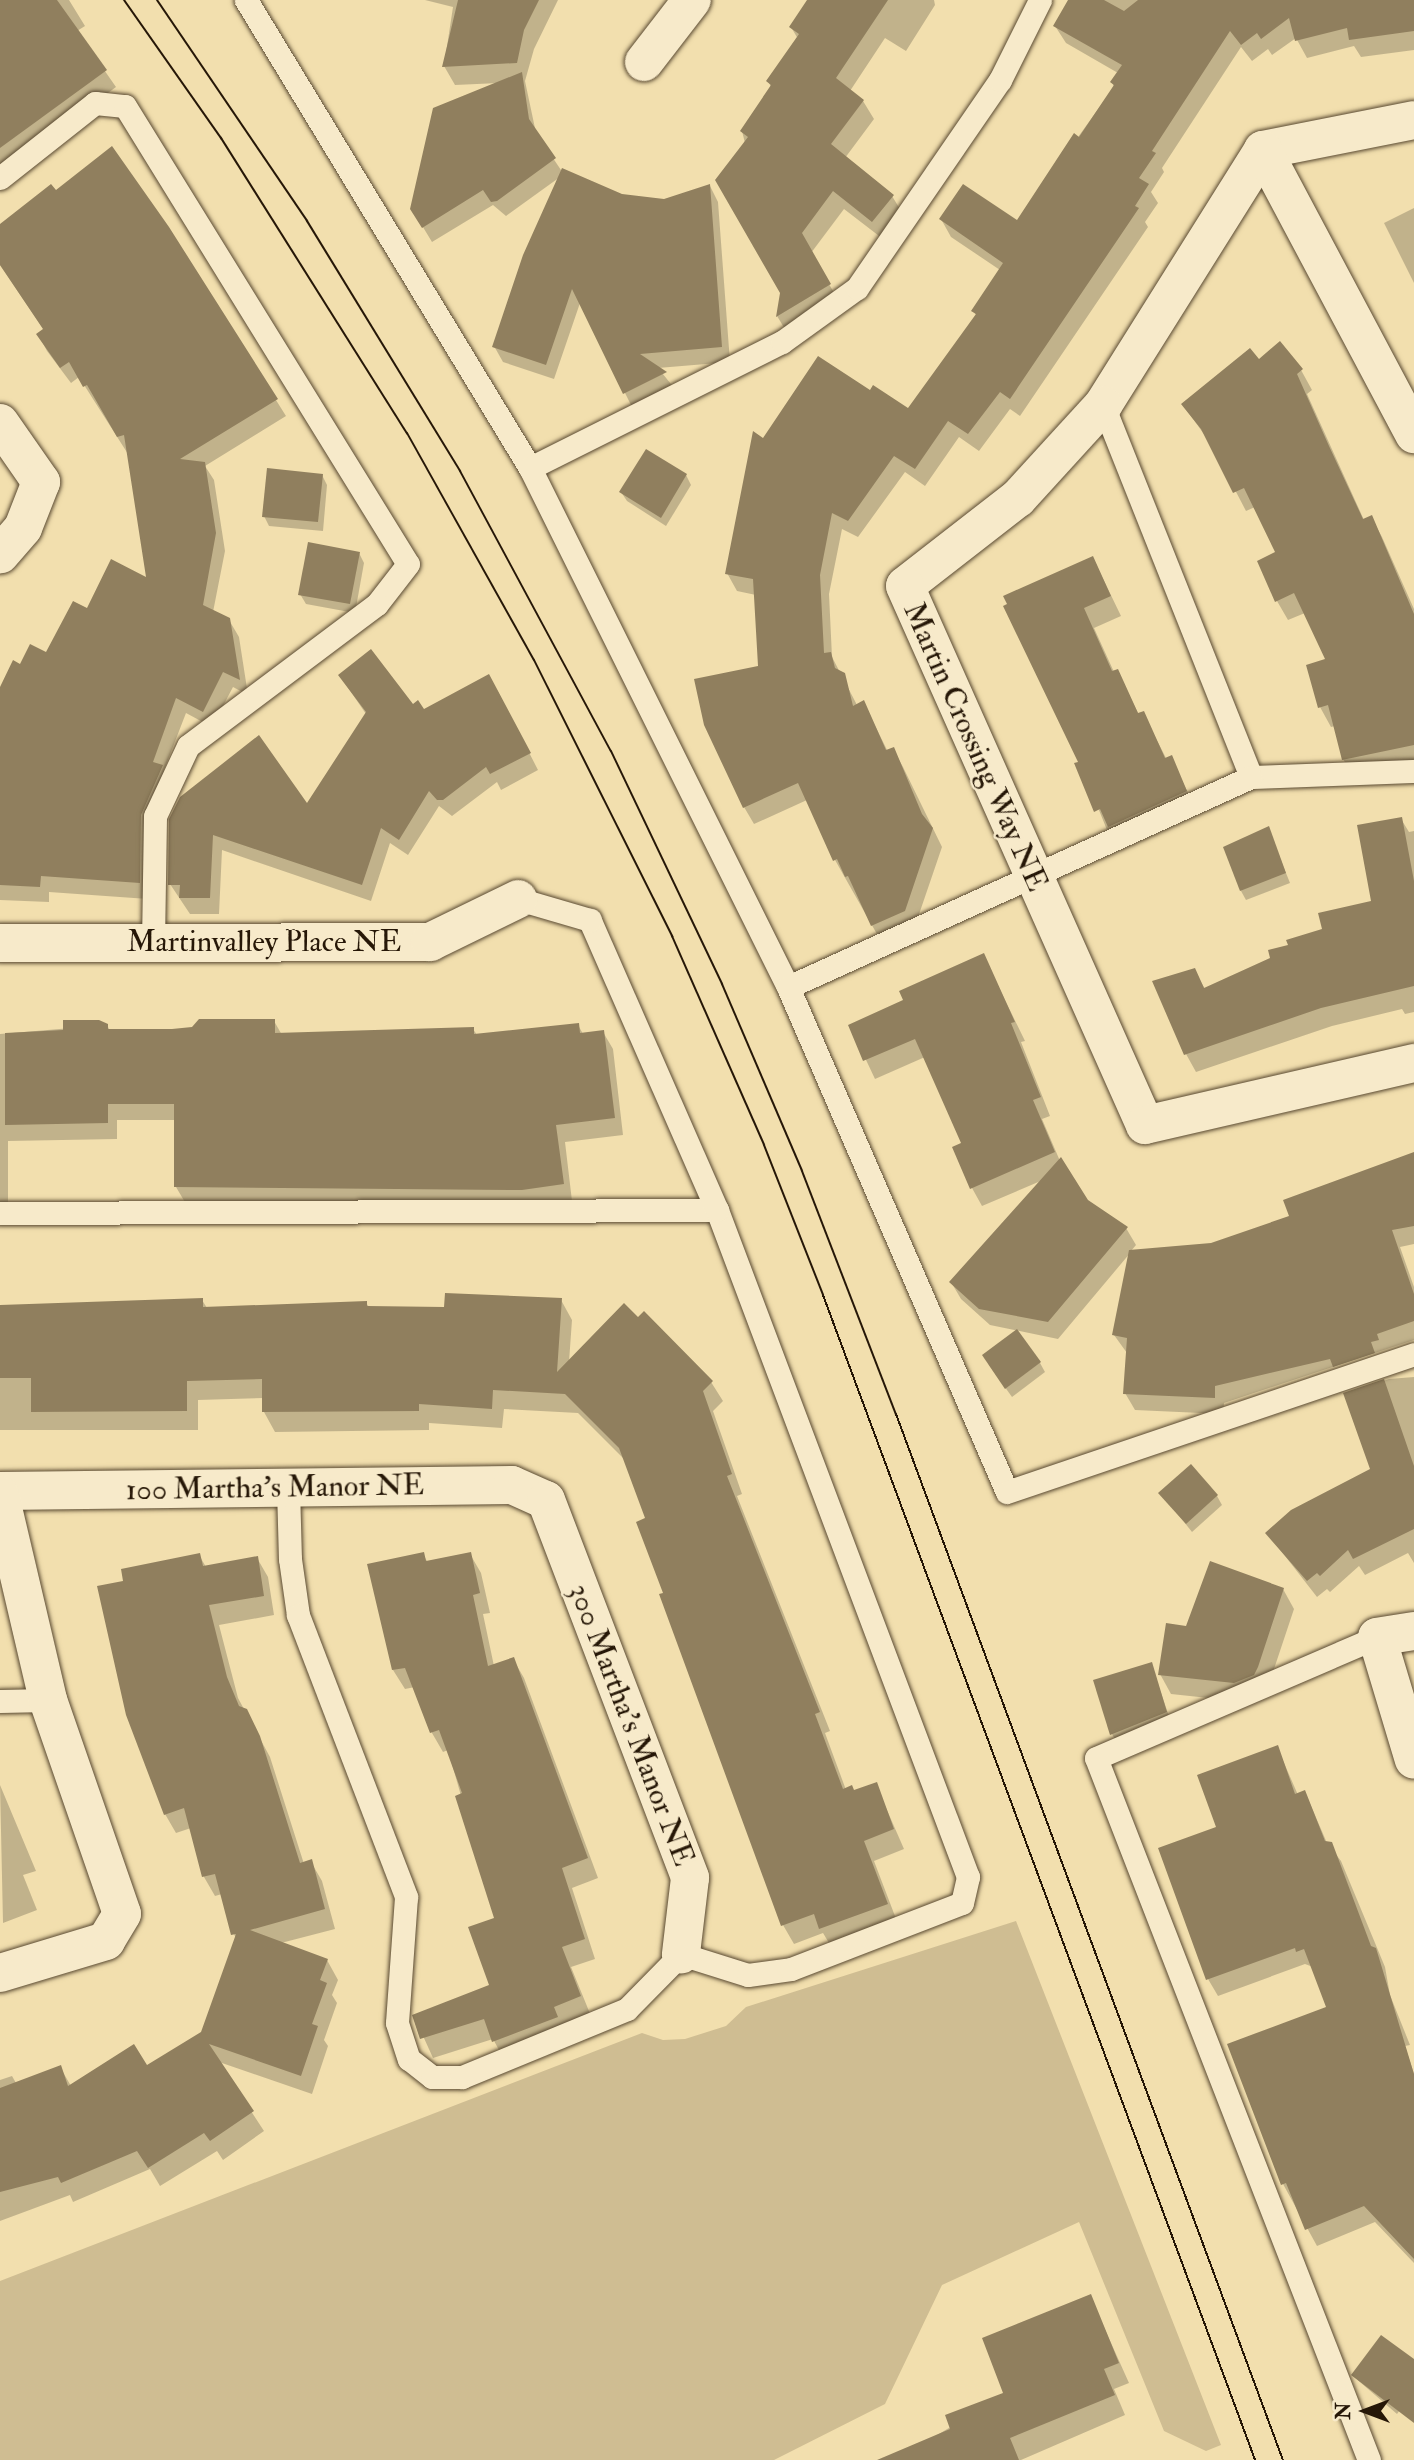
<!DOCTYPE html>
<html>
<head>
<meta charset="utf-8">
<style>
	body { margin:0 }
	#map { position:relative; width:1414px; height:2460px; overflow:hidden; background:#f2dfae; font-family:"IM FELL Double Pica",serif }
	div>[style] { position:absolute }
	.green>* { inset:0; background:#cfbd92 }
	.shadow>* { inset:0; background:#0003 }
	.building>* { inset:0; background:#907f5e }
	.roads { filter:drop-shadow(0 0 2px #594931) drop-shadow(0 0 2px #594931) }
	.lane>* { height:23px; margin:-11.5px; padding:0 11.5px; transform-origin:11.5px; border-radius:11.5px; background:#f7eaca }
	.street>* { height:38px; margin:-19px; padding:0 19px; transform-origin:19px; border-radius:19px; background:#f7eaca }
	.tram>* { height:2px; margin:-1px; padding:0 1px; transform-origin:1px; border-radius:1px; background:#261707 }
	span { translate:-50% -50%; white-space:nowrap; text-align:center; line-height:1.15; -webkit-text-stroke:5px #f7eaca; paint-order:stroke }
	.street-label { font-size:30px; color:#261707 }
	.north { position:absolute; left:1330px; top:2376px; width:70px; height:70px; -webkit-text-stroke:5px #f7eaca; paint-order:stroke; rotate:270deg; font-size:19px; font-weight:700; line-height:28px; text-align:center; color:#261707 }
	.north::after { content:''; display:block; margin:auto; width:24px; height:32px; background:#261707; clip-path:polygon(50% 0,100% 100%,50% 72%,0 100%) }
</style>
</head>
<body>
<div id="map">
	<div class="green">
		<div style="clip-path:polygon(1016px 1921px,1221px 2445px,1206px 2451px,1164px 2431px,1079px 2222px,942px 2285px,885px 2404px,774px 2460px,0 2460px,0 2281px,642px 2033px,663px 2040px,685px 2039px,726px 2026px,746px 2007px)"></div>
	</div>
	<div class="shadow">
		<div style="clip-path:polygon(0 0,69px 0,85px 26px,77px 31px,116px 87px,0 173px)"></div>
		<div style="clip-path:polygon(425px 0,558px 0,534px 49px,525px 81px,536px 133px,561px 170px,622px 196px,664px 201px,710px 186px,718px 202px,730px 362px,658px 368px,675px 389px,633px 409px,580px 303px,554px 379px,503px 362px,494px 346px,560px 177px,506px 216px,493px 205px,432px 242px,412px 209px,499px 83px,455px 85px,444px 66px,453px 7px)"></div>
		<div style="clip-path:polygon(809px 0,934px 0,935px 5px,906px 51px,885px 38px,850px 91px,863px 101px,874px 119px,845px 158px,892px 196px,903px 214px,883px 239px,844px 209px,811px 253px,840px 303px,788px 334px,777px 316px,782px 293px,742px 131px,771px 87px,768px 81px,798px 39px,791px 27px)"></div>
		<div style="clip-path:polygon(1070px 0,1414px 0,1414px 50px,1361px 57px,1354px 46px,1307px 58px,1296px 38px,1272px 55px,1268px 49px,1252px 61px,1241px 47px,1162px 168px,1164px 172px,1151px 192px,1158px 203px,1145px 222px,1148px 227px,1020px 416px,1010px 409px,979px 451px,959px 437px,925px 486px,905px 472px,858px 537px,842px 529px,829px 594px,832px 657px,857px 705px,864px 703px,888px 752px,893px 749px,903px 767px,942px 847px,914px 929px,882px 943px,835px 860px,807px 800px,754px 824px,744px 807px,759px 667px,756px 595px,737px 591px,727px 573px,763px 440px,870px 393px,909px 411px,977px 316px,973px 311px,1000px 270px,951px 237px,941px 219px,1017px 222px,1114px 87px,1112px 82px,1118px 73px,1066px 43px,1055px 26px)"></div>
		<div style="clip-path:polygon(56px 193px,168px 228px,286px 416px,205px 466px,214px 480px,225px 551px,213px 612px,229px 620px,239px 637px,248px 695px,233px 687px,212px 727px,186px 713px,164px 770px,148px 899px,49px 892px,49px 902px,0 900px,0 691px,46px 655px,88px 610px,148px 580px,128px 454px,79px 377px,71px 383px,47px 351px,38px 334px,44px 330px,0 265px,0 226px)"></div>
		<div style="clip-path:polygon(1414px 208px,1414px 283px,1384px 223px)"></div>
		<div style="clip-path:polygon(1258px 361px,1301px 370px,1312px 390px,1307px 394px,1364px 520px,1371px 517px,1382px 537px,1414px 609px,1414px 766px,1355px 779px,1343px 759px,1335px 726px,1331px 727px,1320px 707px,1327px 660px,1305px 613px,1288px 620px,1277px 601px,1259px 562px,1278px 553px,1255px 507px,1246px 511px,1211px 444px,1183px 405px)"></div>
		<div style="clip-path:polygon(322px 475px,327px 485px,323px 531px,269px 526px,264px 516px)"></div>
		<div style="clip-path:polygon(686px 475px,691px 485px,666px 526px,627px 501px,621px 492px)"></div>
		<div style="clip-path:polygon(359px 553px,364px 563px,355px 613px,306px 604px,300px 594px)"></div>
		<div style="clip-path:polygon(1093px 558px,1121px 616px,1094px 628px,1114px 672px,1117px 671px,1139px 715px,1143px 713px,1167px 760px,1171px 758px,1197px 811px,1107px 830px,1080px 763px,1005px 607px)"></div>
		<div style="clip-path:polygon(340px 676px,424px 711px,498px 692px,538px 770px,501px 790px,497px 782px,452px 816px,439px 806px,408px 855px,390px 843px,371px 901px,222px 850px,219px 914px,190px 914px,170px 884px,171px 820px,308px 806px,366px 714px)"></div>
		<div style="clip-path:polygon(1401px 819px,1409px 832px,1414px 831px,1414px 1012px,1405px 1014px,1402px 1009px,1332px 1026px,1196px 1072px,1186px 1054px,1194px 970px,1205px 989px,1272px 959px,1373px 903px)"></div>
		<div style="clip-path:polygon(1268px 828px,1290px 883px,1246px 900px,1241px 891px)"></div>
		<div style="clip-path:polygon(983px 955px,1025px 1041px,1021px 1042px,1050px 1116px,1042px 1119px,1060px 1161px,1087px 1201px,1126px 1228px,1136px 1245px,1131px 1251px,1212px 1245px,1291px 1217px,1414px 1154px,1414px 1244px,1400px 1247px,1414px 1287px,1414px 1340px,1224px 1403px,1223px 1414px,1135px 1410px,1125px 1393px,1127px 1353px,1114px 1335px,1131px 1252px,1058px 1339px,990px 1325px,961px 1299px,951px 1282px,1043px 1180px,982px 1206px,972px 1188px,963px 1144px,925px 1057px,875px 1079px,850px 1026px,905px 1001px)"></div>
		<div style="clip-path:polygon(274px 1021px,282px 1035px,473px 1029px,477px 1035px,578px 1025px,583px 1034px,603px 1032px,613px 1049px,623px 1135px,565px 1142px,572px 1201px,186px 1204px,176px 1187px,176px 1120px,117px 1120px,117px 1139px,8px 1141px,8px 1203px,0 1203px,0 1034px,107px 1025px,110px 1031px,173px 1031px)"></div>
		<div style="clip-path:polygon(202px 1300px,207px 1308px,366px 1303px,370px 1308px,446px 1309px,561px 1300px,572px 1320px,569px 1362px,711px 1382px,723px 1401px,713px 1411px,742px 1494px,737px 1496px,830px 1731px,825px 1733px,846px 1790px,854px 1792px,876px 1785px,904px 1849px,874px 1861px,898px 1924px,832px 1948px,823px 1933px,794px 1944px,783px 1925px,665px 1594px,647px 1519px,626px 1461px,578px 1413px,504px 1409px,502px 1428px,429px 1423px,429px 1430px,275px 1432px,264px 1412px,264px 1398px,198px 1400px,198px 1430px,0 1430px,0 1307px)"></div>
		<div style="clip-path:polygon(1040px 1363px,1045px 1372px,1012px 1397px,989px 1365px)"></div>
		<div style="clip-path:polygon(1414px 1377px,1414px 1563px,1408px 1553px,1365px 1575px,1359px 1566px,1330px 1592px,1327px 1589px,1317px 1597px,1267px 1533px,1373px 1470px,1345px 1394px,1389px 1379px)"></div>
		<div style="clip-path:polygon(1161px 1493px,1217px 1496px,1222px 1505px,1192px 1532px)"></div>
		<div style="clip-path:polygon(423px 1554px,428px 1563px,470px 1554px,481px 1573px,490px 1613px,483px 1614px,494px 1666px,513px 1659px,524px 1678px,598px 1878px,572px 1888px,595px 1959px,571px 1967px,591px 2016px,505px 2061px,493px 2039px,433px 2058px,414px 2016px,491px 1986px,496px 1919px,448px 1750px,443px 1752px,432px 1733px,415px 1687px,405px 1689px,393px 1670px)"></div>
		<div style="clip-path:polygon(199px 1555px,206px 1567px,257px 1558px,268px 1577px,274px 1615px,219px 1625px,238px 1698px,270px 1757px,304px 1864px,311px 1862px,322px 1881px,335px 1929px,281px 1943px,327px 1960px,338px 1980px,332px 1995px,337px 2003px,324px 2040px,328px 2046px,312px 2094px,219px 2062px,264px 2131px,223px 2160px,217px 2151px,160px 2186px,150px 2169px,73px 2202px,70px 2195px,0 2221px,0 2080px,12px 2076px,16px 2083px,60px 2067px,71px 2086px,147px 2067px,202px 2033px,236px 1940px,222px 1894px,215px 1896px,204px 1877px,191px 1828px,176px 1833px,165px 1814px,125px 1583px)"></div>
		<div style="clip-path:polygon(1283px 1589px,1294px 1609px,1268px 1687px,1246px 1702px,1171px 1694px,1160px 1674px,1187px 1628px)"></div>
		<div style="clip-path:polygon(1151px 1664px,1171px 1722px,1117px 1743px,1112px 1734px)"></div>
		<div style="clip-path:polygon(1277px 1747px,1298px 1795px,1305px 1792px,1327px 1843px,1341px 1861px,1385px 1967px,1390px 1995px,1410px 2045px,1405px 2046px,1414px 2074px,1414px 2263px,1375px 2222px,1317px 2246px,1283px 2184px,1329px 2008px,1313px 1967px,1305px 1964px,1218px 1996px,1208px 1979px,1218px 1828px)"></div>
		<div style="clip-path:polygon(0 1785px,36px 1871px,23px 1875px,37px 1910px,3px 1923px)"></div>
		<div style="clip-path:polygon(1090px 2296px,1129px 2383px,1114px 2389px,1125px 2415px,1021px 2460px,896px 2460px,1005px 2394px)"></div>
		<div style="clip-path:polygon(1414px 2361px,1414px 2391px,1397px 2414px,1353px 2376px)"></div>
	</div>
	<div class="building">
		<div style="clip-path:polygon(0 0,57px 0,107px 70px,0 148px)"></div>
		<div style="clip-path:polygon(458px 0,539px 0,524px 30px,517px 63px,442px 67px)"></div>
		<div style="clip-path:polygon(807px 0,888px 0,836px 78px,864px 100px,831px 144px,894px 195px,872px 222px,833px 191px,802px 233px,831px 284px,776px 317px,780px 293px,715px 180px,748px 137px,740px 131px,771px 85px,766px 81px,799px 34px,789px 27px)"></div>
		<div style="clip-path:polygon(1068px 0,1104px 0,1124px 11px,1138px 0,1414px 0,1414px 31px,1349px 40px,1347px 28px,1295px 41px,1289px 18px,1261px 39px,1257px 33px,1241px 45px,1230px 31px,1152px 151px,1156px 153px,1139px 178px,1149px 184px,1135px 206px,1139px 208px,1010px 399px,1000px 392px,968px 434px,948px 421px,915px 469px,894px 456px,848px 521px,832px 513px,820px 575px,824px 653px,831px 652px,835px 668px,845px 673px,853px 706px,864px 700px,886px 750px,894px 747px,922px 814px,933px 828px,905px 911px,871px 926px,848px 876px,845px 877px,837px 859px,833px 861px,798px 783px,743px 808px,704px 725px,694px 679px,758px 666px,753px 579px,725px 574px,753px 431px,763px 438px,818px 356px,870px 390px,873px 385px,908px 408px,976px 314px,971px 311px,1003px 263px,939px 219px,963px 184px,1017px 220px,1074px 133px,1079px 137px,1114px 85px,1110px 82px,1122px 65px,1053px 26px)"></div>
		<div style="clip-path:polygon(522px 72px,529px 119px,556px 158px,497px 201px,491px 202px,483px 190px,422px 228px,410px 209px,433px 108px)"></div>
		<div style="clip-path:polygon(112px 146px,169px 227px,278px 399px,180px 459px,205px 462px,216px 533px,203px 605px,230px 618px,240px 680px,223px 672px,203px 712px,176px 698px,153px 762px,163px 765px,141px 815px,140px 883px,41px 876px,40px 887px,0 885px,0 687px,13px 660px,20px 664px,30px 644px,46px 652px,73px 601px,87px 608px,111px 559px,146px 577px,124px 435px,117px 437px,87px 385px,83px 387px,69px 362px,60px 368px,36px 334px,43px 329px,0 265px,0 224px,51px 184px,56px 190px)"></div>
		<div style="clip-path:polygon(562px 168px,622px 194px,664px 199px,710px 184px,722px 347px,640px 354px,667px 372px,623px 394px,572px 289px,546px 365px,492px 347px,523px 255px)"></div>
		<div style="clip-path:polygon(1280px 341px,1303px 369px,1297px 374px,1329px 446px,1363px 519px,1372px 515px,1414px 614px,1414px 745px,1342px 760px,1328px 705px,1318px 708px,1306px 665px,1325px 659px,1294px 593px,1275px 602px,1257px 561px,1275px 552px,1244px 488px,1233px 493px,1201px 429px,1181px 404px,1250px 348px,1259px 359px)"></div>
		<div style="clip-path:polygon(646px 449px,687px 474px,661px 518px,619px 492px)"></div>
		<div style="clip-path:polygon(267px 468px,323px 474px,318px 522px,262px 517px)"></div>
		<div style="clip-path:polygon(308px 542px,360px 552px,350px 604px,298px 595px)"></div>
		<div style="clip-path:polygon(1093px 556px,1111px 596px,1084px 608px,1112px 671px,1118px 669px,1138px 713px,1144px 711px,1165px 758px,1172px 755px,1187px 791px,1108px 827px,1100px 809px,1094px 812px,1074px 763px,1078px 762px,1003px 606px,1007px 604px,1003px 596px)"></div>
		<div style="clip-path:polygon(371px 649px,413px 704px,418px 700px,424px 709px,489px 674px,531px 753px,490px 774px,486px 767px,443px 800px,437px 800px,429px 791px,399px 840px,381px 828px,362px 885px,213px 835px,210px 898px,179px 898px,180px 885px,168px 885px,169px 819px,180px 797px,259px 735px,307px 803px,366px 712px,338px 675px)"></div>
		<div style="clip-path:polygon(1402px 817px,1414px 881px,1414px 986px,1321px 1008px,1184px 1055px,1152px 981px,1195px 968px,1204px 988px,1270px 958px,1268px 950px,1288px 945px,1286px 940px,1322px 929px,1318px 913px,1371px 901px,1357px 825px)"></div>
		<div style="clip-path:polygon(1269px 826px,1286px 873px,1240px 891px,1223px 847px)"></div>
		<div style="clip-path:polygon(984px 953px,1015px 1022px,1011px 1023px,1041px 1097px,1033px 1100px,1055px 1152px,970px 1189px,952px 1147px,961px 1143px,915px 1039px,863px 1061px,848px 1025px,903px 1000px,899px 991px)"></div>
		<div style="clip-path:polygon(199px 1019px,275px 1019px,275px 1033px,474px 1027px,474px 1034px,579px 1023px,580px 1033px,604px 1030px,615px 1118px,556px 1125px,564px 1184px,522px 1190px,174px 1187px,174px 1104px,108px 1104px,108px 1123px,5px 1125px,5px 1033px,63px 1030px,63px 1020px,99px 1020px,108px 1024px,108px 1029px,172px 1029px,192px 1027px)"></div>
		<div style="clip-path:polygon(1414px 1152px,1414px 1226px,1392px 1230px,1414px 1294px,1414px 1321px,1377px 1334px,1379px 1340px,1371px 1342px,1375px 1353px,1333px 1367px,1330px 1359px,1215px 1386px,1215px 1398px,1123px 1394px,1127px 1338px,1112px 1335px,1129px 1250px,1211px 1243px,1289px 1216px,1283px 1200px)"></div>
		<div style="clip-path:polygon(1061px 1157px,1088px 1200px,1128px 1227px,1048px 1322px,979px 1309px,949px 1282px)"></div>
		<div style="clip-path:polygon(445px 1293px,562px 1298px,557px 1372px,624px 1303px,638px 1317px,644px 1311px,713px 1381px,703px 1391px,732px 1474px,727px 1476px,820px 1712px,815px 1714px,843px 1789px,852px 1785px,854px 1790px,877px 1782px,894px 1829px,864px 1841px,888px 1904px,819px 1929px,814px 1914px,781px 1926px,659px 1594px,663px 1593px,636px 1522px,645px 1518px,619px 1448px,565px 1394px,493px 1390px,492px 1409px,419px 1404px,419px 1411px,262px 1412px,262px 1379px,187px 1381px,187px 1411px,31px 1412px,31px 1378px,0 1378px,0 1305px,203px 1298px,203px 1307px,367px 1301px,367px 1306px,444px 1307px)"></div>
		<div style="clip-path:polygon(1017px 1329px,1041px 1362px,1005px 1389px,982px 1355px)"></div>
		<div style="clip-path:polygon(1384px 1379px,1414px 1466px,1414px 1529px,1353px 1559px,1348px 1550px,1320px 1576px,1317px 1573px,1307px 1581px,1265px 1533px,1291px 1510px,1370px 1469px,1343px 1393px)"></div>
		<div style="clip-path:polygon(1191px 1464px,1218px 1495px,1186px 1524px,1158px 1493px)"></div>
		<div style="clip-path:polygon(424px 1552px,426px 1561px,471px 1552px,480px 1593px,473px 1595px,488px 1666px,514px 1657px,588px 1858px,562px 1868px,585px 1939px,562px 1947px,581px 1996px,554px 2007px,558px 2017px,492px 2042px,484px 2019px,420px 2039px,412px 2015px,489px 1985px,468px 1927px,494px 1918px,455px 1796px,462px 1793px,439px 1730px,430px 1733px,405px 1668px,392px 1670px,367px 1564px)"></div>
		<div style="clip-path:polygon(200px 1553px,203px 1566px,258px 1556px,264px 1596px,209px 1605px,227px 1677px,239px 1706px,247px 1709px,260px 1736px,300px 1863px,312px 1859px,325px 1909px,250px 1930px,328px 1959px,320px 1980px,327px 1983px,312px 2024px,318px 2026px,301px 2076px,209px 2044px,254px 2111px,210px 2141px,204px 2133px,148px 2168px,137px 2151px,61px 2183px,58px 2177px,0 2192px,0 2088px,61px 2065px,68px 2086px,134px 2044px,147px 2065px,201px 2032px,236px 1934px,231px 1935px,215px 1874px,202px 1877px,184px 1808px,164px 1815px,126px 1715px,97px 1586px,123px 1581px,121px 1569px)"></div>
		<div style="clip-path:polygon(1210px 1561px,1284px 1588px,1258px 1667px,1254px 1675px,1234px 1683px,1158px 1675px,1166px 1623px,1186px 1626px)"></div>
		<div style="clip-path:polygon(1152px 1662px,1167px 1712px,1110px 1735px,1093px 1680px)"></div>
		<div style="clip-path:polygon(1278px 1745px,1295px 1794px,1305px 1790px,1325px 1841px,1332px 1842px,1371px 1946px,1376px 1948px,1414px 2074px,1414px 2259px,1364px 2206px,1305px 2230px,1286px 2183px,1281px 2185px,1227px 2044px,1326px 2007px,1304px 1949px,1296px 1952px,1295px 1948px,1206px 1980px,1158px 1848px,1216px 1827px,1197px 1775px)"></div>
		<div style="clip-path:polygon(1091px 2294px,1119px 2363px,1104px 2369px,1115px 2395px,1010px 2438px,1019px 2460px,877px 2460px,950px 2429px,945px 2415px,1003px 2393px,982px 2338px)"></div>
		<div style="clip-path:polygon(1381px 2335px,1414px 2359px,1414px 2423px,1351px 2375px)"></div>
	</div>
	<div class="roads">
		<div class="lane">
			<div style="left:246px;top:0;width:547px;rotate:58.75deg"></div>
			<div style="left:530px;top:468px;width:580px;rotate:63.57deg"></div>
			<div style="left:788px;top:987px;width:550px;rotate:66.56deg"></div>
			<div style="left:1007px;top:1492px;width:430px;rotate:-18.7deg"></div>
			<div style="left:0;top:178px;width:121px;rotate:-38.3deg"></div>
			<div style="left:95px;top:103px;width:30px;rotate:6deg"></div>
			<div style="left:125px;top:106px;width:538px;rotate:58.29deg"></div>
			<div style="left:408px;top:564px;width:51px;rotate:127.8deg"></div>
			<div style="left:377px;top:604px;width:236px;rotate:143.1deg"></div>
			<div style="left:188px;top:746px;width:77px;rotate:115.2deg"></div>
			<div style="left:155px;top:816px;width:125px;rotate:90.9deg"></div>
			<div style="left:1103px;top:405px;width:400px;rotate:68.3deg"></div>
			<div style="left:1251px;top:777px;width:163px;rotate:-2.1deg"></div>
			<div style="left:530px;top:468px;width:282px;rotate:-26.6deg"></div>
			<div style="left:782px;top:342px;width:92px;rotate:-35.8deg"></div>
			<div style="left:857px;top:288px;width:252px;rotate:-55.5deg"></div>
			<div style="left:1000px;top:80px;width:89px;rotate:-63.4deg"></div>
			<div style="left:788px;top:987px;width:508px;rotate:-24.4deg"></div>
			<div style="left:0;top:1213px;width:717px;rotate:-0.24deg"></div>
			<div style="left:288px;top:1488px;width:71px;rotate:88.4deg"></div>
			<div style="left:290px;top:1559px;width:57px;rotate:81.9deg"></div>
			<div style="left:298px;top:1615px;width:302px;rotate:69deg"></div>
			<div style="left:406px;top:1897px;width:126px;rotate:94.1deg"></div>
			<div style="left:397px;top:2023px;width:38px;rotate:72deg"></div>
			<div style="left:409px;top:2059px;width:29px;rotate:38deg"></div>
			<div style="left:432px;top:2077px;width:30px"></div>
			<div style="left:462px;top:2077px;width:178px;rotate:-22.4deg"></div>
			<div style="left:627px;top:2009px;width:77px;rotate:-45.5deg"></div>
			<div style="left:681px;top:1954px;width:70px;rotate:17.4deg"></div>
			<div style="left:748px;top:1975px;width:43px;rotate:-7.9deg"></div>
			<div style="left:791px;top:1969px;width:183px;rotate:-21.1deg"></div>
			<div style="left:962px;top:1903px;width:27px;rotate:-77deg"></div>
			<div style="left:968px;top:1877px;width:713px;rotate:-110.62deg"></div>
			<div style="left:717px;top:1210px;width:317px;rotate:-113.7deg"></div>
			<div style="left:590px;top:920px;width:75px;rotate:-163.7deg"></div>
			<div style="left:0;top:1701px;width:48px;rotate:-1.2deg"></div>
			<div style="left:1369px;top:2460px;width:753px;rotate:-111.25deg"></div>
			<div style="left:1096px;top:1758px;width:306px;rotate:-23.3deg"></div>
		</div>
		<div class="street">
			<div style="left:644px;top:62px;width:78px;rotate:-52.3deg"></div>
			<div style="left:1414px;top:120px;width:154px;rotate:168.8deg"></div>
			<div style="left:1263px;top:150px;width:301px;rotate:122.1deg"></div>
			<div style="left:1103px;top:405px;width:126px;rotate:132.4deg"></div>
			<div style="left:1018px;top:498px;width:143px;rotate:142.1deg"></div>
			<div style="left:905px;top:586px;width:590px;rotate:66deg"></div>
			<div style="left:1145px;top:1125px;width:276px;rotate:-13deg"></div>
			<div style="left:1263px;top:150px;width:322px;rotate:62deg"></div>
			<div style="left:0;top:423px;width:72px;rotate:55.2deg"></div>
			<div style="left:41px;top:482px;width:49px;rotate:111.4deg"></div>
			<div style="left:23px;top:528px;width:35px;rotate:131deg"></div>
			<div style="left:0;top:943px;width:430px;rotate:-0.1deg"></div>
			<div style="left:430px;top:942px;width:98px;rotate:-26deg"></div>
			<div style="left:0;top:1491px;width:512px;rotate:-0.67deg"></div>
			<div style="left:512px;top:1485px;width:37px;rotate:24deg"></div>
			<div style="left:546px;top:1500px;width:404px;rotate:69.1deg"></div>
			<div style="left:690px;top:1878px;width:77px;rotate:96.8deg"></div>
			<div style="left:0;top:1495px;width:211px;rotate:76.8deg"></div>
			<div style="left:48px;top:1700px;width:226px;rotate:70.9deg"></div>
			<div style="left:122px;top:1914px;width:31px;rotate:121deg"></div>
			<div style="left:106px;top:1941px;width:111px;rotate:163.2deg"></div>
			<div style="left:1414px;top:1631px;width:37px;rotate:171deg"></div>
			<div style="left:1377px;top:1637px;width:128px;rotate:73.3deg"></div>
		</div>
	</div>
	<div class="tram">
		<div style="left:124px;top:0;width:169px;rotate:54.9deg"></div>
		<div style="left:221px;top:138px;width:349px;rotate:57.8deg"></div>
		<div style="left:407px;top:433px;width:260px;rotate:60.8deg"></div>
		<div style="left:534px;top:660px;width:309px;rotate:63.4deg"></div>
		<div style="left:672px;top:936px;width:228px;rotate:66.2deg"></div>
		<div style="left:764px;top:1145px;width:161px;rotate:68.5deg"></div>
		<div style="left:823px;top:1295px;width:1243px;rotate:69.65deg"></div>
		<div style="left:157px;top:0;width:267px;rotate:55.8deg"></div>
		<div style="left:307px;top:221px;width:293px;rotate:58.5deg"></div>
		<div style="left:460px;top:471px;width:318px;rotate:61.7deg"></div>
		<div style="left:611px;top:751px;width:258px;rotate:64.5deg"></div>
		<div style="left:722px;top:984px;width:203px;rotate:66.8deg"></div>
		<div style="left:802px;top:1171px;width:261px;rotate:68.9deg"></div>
		<div style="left:896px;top:1414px;width:1115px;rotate:69.7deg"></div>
	</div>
	<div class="street-label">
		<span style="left:975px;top:747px;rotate:66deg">Martin Crossing Way NE</span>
		<span style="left:264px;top:942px">Martinvalley Place NE</span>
		<span style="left:275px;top:1488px;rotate:-1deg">100 Martha's Manor NE</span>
		<span style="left:631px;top:1725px;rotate:69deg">300 Martha's Manor NE</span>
	</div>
	<div class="north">N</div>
</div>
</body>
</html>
